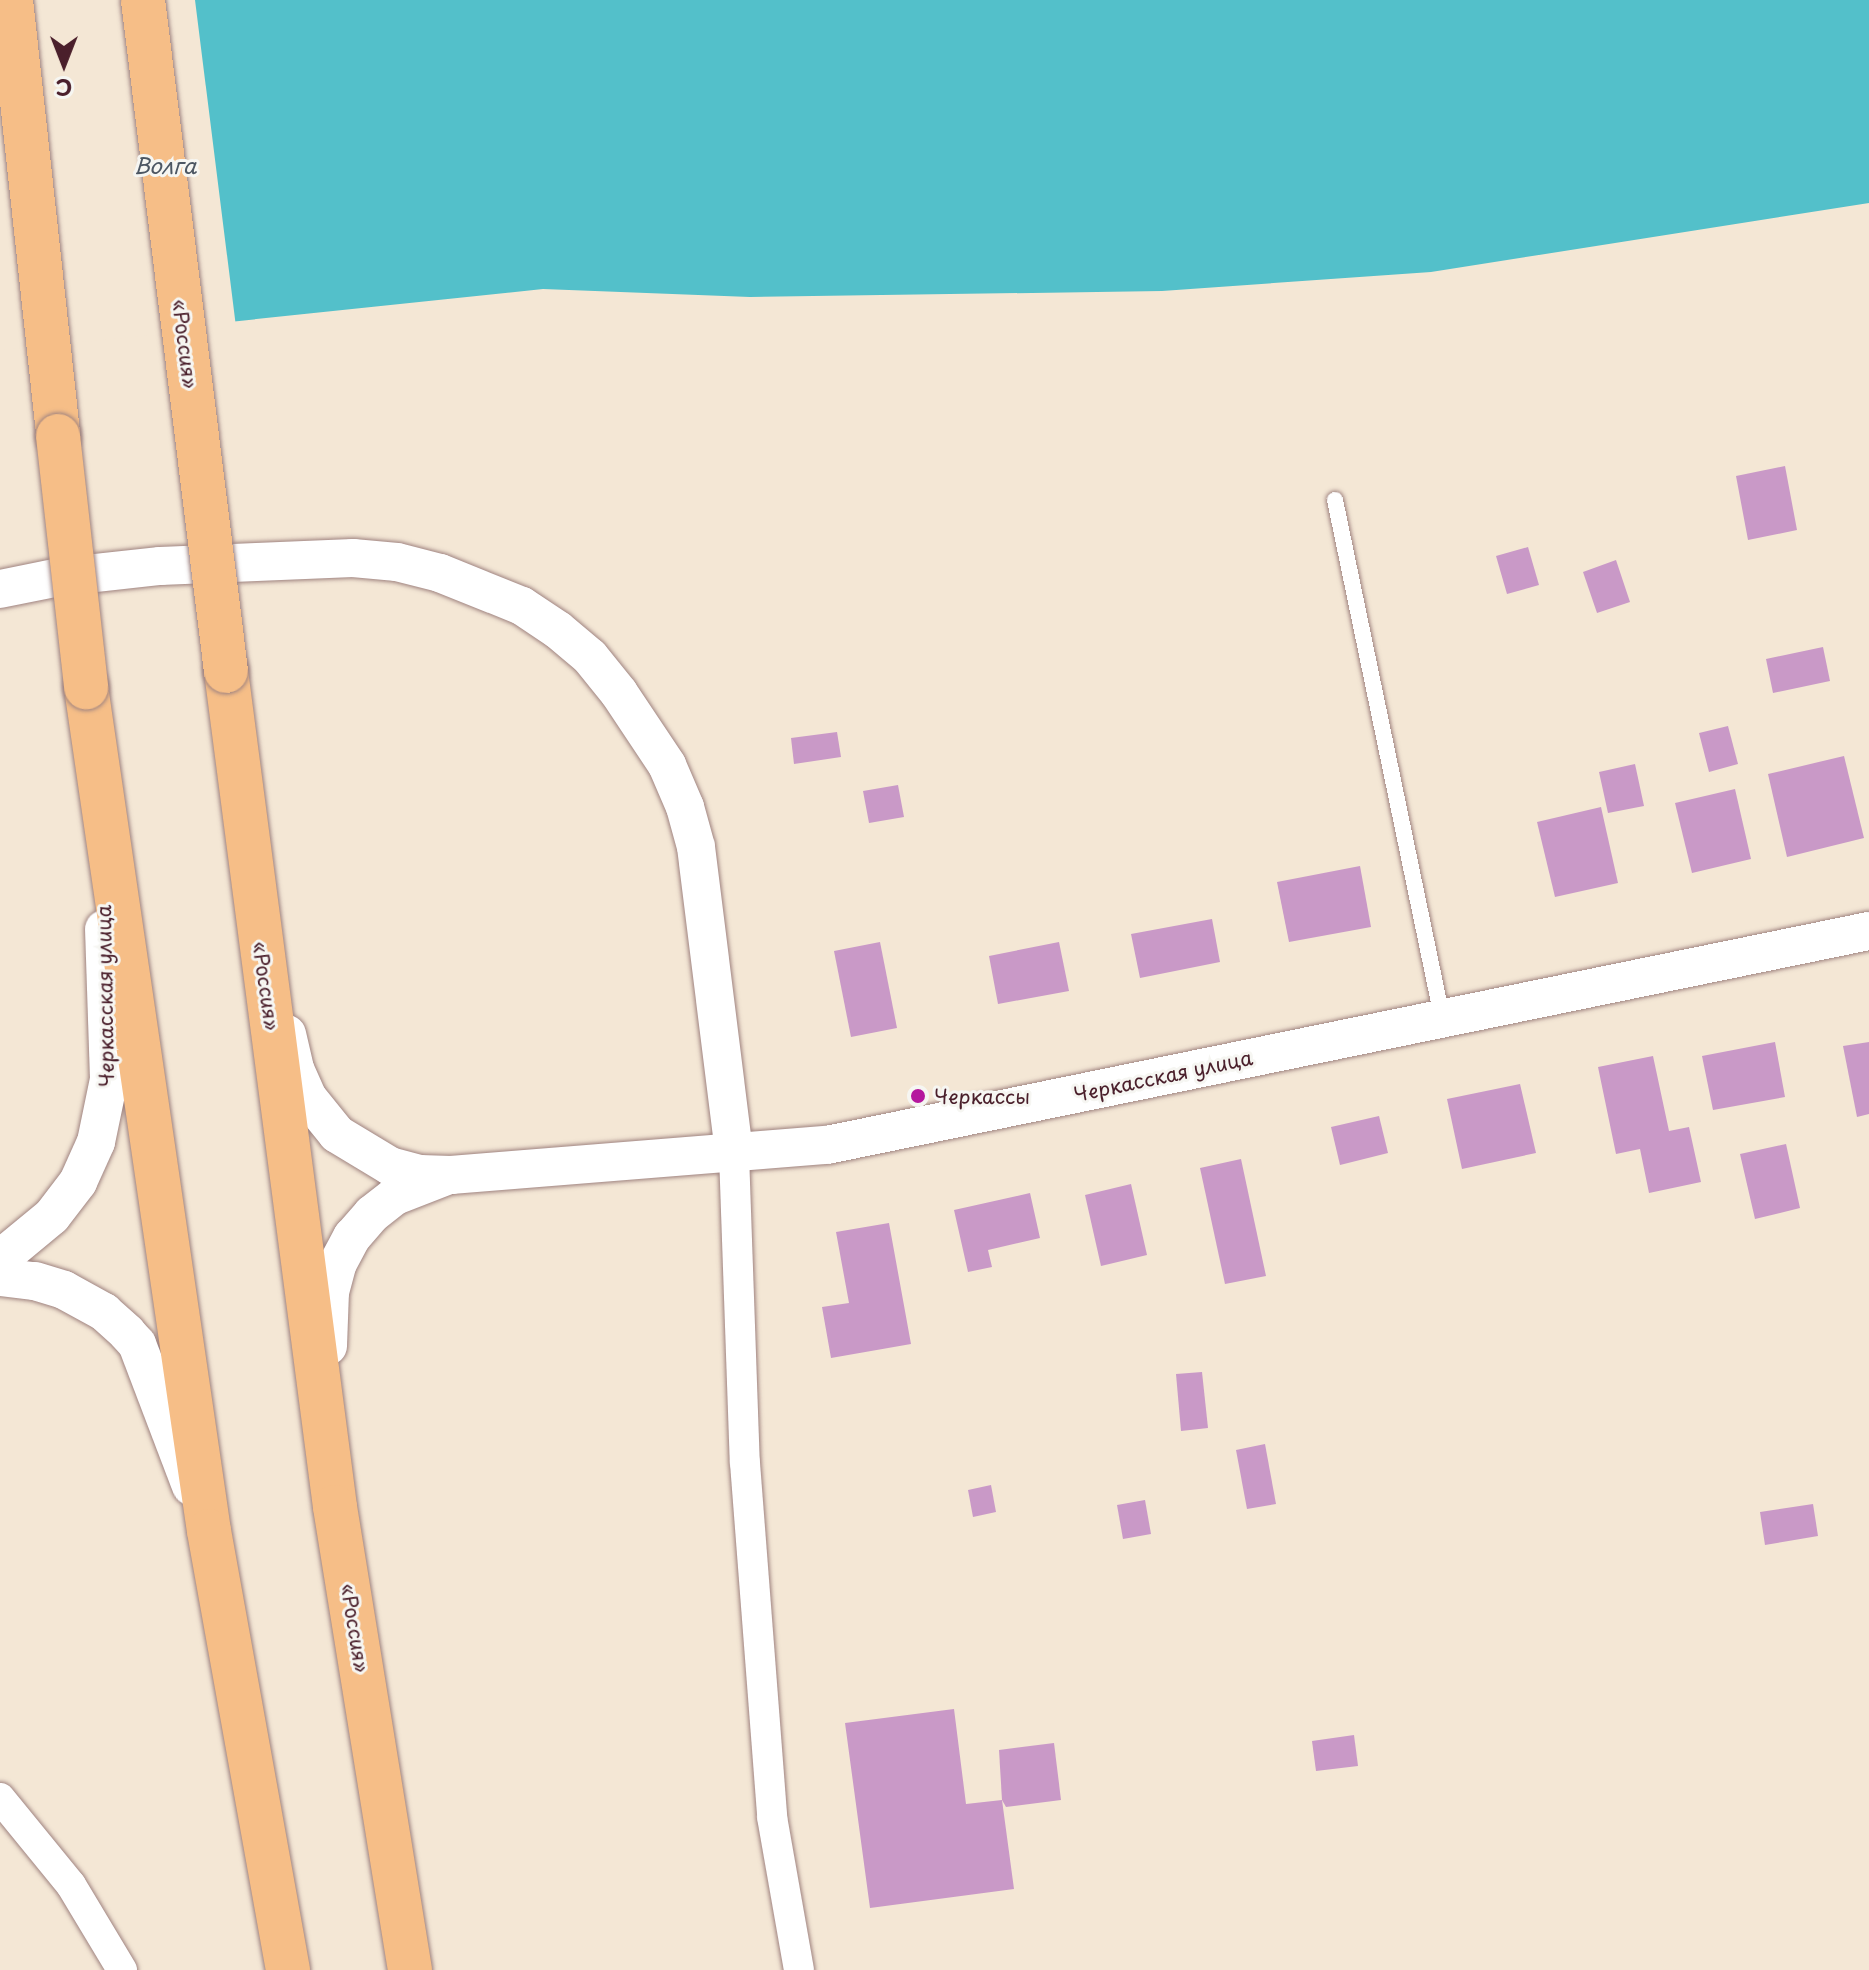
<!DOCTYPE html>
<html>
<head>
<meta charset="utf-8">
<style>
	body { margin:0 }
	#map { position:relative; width:1869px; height:1970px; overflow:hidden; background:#f4e7d5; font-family:"Playpen Sans",sans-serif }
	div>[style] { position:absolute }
	.water>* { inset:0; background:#53c0ca }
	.pier>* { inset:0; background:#f4e7d5 }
	.building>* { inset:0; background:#c999c7 }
	.roads { filter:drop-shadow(0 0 2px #9f8380) drop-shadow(0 0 2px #9f8380) }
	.service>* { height:16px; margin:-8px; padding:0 8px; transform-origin:8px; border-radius:8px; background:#fff }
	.minor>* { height:30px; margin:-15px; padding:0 15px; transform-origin:15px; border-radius:15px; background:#fff }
	.tertiary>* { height:38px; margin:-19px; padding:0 19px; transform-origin:19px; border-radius:19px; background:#fff }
	.trunk>* { height:44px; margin:-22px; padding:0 22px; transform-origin:22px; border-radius:22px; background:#f6be87 }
	.bridges { filter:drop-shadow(0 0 2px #9f8380) drop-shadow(0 0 2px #9f8380) }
	.trunk-bridge>* { height:44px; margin:-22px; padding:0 22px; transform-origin:22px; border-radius:22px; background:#f6be87 }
	.dots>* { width:22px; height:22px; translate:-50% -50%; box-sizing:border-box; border:4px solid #f6f6f2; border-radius:50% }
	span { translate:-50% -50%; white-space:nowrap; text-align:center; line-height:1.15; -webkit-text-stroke:6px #f6f6f2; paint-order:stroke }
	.street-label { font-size:20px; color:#4a1f2b }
	.poi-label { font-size:20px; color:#4a1f2b }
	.left { translate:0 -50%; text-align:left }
	.water-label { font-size:22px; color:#4d5763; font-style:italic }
	.north { position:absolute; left:24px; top:24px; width:80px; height:80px; -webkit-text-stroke:6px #f6f6f2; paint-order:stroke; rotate:180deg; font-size:22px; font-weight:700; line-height:32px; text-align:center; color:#4a1f2b }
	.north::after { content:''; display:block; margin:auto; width:28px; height:36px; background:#4a1f2b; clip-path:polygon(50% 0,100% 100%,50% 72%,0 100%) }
</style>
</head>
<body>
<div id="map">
	<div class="water">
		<div style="clip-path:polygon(0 0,1869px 0,1869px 203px,1431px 272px,1162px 291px,750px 297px,543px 289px,0 346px)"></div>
	</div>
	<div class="pier">
		<div style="clip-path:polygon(0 0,195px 0,236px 327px,0 350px)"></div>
	</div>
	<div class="building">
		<div style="clip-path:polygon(1785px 466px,1797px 530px,1748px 540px,1736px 476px)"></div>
		<div style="clip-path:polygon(1528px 547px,1539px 585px,1507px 594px,1496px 556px)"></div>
		<div style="clip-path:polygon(1616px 560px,1630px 602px,1597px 613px,1583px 572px)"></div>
		<div style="clip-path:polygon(1823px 647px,1830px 681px,1773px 693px,1766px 659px)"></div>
		<div style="clip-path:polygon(1728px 726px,1738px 764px,1709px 772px,1699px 733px)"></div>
		<div style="clip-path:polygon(837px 732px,841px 757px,794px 764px,791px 738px)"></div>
		<div style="clip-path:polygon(1844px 756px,1864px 838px,1787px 857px,1768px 774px)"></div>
		<div style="clip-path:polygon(1635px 764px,1644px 806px,1608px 813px,1599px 772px)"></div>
		<div style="clip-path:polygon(898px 785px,904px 817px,869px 823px,863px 791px)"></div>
		<div style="clip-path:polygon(1735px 789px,1751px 859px,1692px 873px,1675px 803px)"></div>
		<div style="clip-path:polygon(1601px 807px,1618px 883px,1555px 897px,1537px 822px)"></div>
		<div style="clip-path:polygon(1360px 866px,1371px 927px,1289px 942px,1277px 882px)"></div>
		<div style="clip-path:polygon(1212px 919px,1220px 962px,1140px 978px,1131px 934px)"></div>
		<div style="clip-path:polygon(880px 942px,897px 1028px,851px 1037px,834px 951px)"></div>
		<div style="clip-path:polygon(1059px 942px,1069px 991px,998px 1004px,989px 956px)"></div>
		<div style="clip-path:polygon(1775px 1042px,1785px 1097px,1713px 1110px,1702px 1056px)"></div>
		<div style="clip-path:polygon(1869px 1042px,1869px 1114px,1857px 1117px,1843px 1046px)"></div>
		<div style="clip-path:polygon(1653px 1056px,1669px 1131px,1689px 1127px,1701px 1182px,1649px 1193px,1640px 1149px,1616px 1154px,1598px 1067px)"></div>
		<div style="clip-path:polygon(1520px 1084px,1536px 1153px,1462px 1169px,1447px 1099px)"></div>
		<div style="clip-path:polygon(1379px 1116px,1388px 1153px,1340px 1165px,1331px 1127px)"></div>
		<div style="clip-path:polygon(1786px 1144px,1800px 1208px,1755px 1219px,1740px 1154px)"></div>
		<div style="clip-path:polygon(1241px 1159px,1266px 1276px,1225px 1284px,1200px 1168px)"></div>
		<div style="clip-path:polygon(1131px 1184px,1147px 1255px,1101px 1266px,1085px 1195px)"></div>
		<div style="clip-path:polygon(1030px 1193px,1040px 1238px,988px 1250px,992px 1267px,968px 1272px,954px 1210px)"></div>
		<div style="clip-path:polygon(889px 1223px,911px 1344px,831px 1358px,822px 1307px,849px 1303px,836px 1232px)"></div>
		<div style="clip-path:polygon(1202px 1372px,1208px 1428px,1181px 1431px,1176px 1374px)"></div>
		<div style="clip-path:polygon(1265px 1444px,1276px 1504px,1247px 1509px,1236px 1450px)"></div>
		<div style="clip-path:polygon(991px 1485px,996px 1512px,973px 1517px,968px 1490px)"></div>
		<div style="clip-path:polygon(1145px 1500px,1151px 1534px,1123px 1539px,1117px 1505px)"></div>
		<div style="clip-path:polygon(1813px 1504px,1818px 1536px,1765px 1545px,1760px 1512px)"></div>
		<div style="clip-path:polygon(954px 1709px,966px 1804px,1002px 1800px,1014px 1889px,870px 1908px,845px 1723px)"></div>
		<div style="clip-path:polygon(1354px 1735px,1358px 1766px,1316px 1771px,1312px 1741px)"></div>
		<div style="clip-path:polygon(1054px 1743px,1061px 1800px,1006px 1807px,1002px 1800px,999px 1750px)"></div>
	</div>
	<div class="roads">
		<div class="service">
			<div style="left:1335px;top:500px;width:528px;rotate:78.31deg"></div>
		</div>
		<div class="minor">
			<div style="left:734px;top:1154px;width:309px;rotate:88deg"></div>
			<div style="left:745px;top:1463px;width:355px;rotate:85.6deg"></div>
			<div style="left:772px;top:1817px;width:155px;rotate:80deg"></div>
			<div style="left:0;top:1798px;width:112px;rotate:50.8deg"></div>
			<div style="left:71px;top:1885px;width:99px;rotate:59deg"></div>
		</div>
		<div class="tertiary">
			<div style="left:0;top:589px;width:60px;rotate:-11.5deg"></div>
			<div style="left:59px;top:577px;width:102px;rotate:-6.2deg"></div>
			<div style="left:160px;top:566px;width:193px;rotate:-2.4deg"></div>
			<div style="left:353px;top:558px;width:44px;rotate:5.2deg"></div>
			<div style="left:397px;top:562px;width:44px;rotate:14.3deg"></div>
			<div style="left:440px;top:573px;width:88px;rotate:21.9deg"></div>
			<div style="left:522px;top:606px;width:43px;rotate:33.7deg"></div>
			<div style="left:558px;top:630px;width:42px;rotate:40.2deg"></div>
			<div style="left:590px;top:657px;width:46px;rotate:51.1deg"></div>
			<div style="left:619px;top:693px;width:87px;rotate:56.3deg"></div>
			<div style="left:667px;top:765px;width:46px;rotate:66.8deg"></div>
			<div style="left:685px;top:807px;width:41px;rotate:74.6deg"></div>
			<div style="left:696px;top:847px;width:309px;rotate:82.9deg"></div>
			<div style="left:287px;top:1034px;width:36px;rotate:77deg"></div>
			<div style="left:295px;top:1069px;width:32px;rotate:66deg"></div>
			<div style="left:308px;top:1098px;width:46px;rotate:51.1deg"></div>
			<div style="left:337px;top:1134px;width:62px;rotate:31.1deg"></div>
			<div style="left:390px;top:1166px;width:31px;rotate:15deg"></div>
			<div style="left:420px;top:1174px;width:31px;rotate:2deg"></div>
			<div style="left:451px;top:1175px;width:377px;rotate:-4.6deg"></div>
			<div style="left:827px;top:1145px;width:1064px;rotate:-11.61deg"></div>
			<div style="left:0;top:1259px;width:67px;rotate:-39.6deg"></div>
			<div style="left:52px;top:1216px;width:43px;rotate:-52.6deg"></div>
			<div style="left:78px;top:1182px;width:44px;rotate:-65.8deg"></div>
			<div style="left:96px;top:1142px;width:64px;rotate:-78.3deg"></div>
			<div style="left:109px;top:1079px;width:150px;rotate:-91.9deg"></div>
			<div style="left:0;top:1277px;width:35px;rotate:7deg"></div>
			<div style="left:35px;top:1281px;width:30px;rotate:17deg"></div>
			<div style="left:64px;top:1290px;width:46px;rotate:28.8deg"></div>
			<div style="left:104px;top:1312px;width:31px;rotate:42deg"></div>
			<div style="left:127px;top:1333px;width:15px;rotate:48deg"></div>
			<div style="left:137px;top:1344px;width:152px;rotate:69.2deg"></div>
			<div style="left:328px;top:1346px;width:54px;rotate:-87.9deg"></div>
			<div style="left:330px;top:1292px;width:30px;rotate:-75deg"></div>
			<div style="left:338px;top:1263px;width:30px;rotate:-62deg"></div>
			<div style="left:352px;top:1237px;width:30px;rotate:-49deg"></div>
			<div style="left:372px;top:1214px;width:29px;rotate:-38deg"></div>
			<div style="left:395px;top:1196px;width:53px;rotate:-21.2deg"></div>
		</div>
		<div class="trunk">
			<div style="left:11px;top:0;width:439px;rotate:83.8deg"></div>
			<div style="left:226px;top:671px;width:843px;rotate:82.57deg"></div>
			<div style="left:335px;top:1507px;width:469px;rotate:80.8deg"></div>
			<div style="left:86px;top:687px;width:853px;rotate:81.71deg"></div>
			<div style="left:209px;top:1531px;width:446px;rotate:79.8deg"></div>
		</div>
	</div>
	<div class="bridges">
		<div class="trunk-bridge">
			<div style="left:143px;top:0;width:676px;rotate:82.95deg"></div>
			<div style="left:58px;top:436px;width:253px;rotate:83.6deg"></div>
		</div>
	</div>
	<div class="dots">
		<div style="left:918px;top:1096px;background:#b5179e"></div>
	</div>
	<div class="street-label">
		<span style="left:185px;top:344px;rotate:83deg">«Россия»</span>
		<span style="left:266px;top:986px;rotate:82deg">«Россия»</span>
		<span style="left:105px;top:996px;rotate:-91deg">Черкасская улица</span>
		<span style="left:1163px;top:1076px;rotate:-12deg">Черкасская улица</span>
		<span style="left:355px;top:1628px;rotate:81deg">«Россия»</span>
	</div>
	<div class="poi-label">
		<span class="left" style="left:934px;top:1096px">Черкассы</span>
	</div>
	<div class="water-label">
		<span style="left:165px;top:165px">Волга</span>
	</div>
	<div class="north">С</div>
</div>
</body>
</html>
